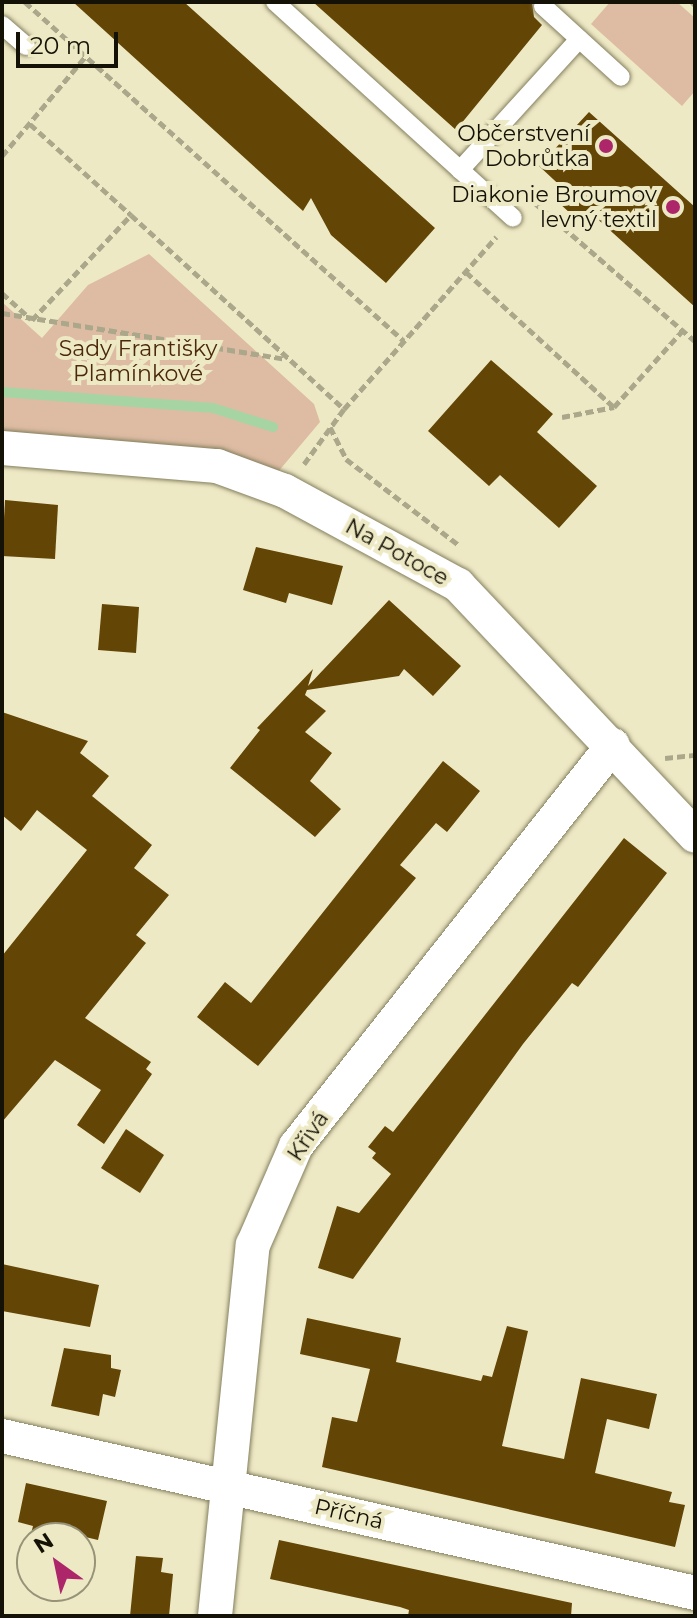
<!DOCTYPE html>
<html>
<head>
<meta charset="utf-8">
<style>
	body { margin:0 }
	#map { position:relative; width:697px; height:1618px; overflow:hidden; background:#eee9c5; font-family:Montserrat,sans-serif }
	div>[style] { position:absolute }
	.green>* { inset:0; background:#ddbca3 }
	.stream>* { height:10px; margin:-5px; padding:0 5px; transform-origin:5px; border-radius:5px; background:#a7d4a3 }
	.building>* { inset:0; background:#634505 }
	.path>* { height:5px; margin-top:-2.5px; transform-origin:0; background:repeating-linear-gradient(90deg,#aba78a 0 8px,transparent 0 12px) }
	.roads { filter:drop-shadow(0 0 2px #837f5e) drop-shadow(0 0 2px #837f5e) }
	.service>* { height:18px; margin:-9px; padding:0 9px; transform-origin:9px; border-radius:9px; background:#fff }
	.minor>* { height:34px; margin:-17px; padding:0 17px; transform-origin:17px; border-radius:17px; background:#fff }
	.dots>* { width:22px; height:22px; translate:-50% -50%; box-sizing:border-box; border:4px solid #eee9c5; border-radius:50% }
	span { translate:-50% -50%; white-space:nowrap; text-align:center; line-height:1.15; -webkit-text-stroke:8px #eee9c5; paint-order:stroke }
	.poi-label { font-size:22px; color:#141206 }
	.right { translate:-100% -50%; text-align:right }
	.park-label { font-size:22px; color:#4b2808 }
	.street-label { font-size:22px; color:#141206 }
	.frame { position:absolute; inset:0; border:4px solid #141206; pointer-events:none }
	.north { position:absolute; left:16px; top:1522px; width:80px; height:80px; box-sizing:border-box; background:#eee9c5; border:2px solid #979379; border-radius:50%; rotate:327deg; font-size:22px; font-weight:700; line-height:32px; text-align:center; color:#141206 }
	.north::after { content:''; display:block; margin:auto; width:28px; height:36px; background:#ae266a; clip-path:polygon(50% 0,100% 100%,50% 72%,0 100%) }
	.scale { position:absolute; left:16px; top:32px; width:102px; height:36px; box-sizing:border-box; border:4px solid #141206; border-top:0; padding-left:10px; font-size:24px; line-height:28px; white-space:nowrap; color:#141206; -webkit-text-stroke:6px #eee9c5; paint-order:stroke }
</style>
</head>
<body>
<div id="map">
	<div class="green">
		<div style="clip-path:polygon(610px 2px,677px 2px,695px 18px,695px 91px,682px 106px,591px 24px)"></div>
		<div style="clip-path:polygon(149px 254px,314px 404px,320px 422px,272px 479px,2px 435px,2px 302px,42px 338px,88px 285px)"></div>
	</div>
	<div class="stream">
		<div style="left:2px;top:392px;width:212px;rotate:4.3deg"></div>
		<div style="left:213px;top:408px;width:63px;rotate:17.6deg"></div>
	</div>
	<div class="building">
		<div style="clip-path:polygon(73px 2px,184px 2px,435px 228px,386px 283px,331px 235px,311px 198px,303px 211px)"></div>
		<div style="clip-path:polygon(313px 2px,532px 2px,534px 17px,542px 25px,456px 130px)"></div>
		<div style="clip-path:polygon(589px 112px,695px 207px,695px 307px,593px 215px,584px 226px,558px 202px,567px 192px,539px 166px)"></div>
		<div style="clip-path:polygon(491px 360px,553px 414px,537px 432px,597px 486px,559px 528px,500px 475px,489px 486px,428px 431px)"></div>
		<div style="clip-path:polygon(5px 500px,58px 505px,55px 559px,2px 556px)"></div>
		<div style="clip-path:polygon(256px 547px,343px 566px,332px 605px,289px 593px,286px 603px,243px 590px)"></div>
		<div style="clip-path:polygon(389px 600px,461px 666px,433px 696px,404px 669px,399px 676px,307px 690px,305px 695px,326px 711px,305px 732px,332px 753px,310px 781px,341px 809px,315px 837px,230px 768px,260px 730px,257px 728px,313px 669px,308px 686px)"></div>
		<div style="clip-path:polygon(102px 604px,139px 607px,136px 653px,98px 650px)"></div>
		<div style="clip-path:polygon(2px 712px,88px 741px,80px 753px,109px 776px,92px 796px,152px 845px,134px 868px,169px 895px,136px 935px,146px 943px,85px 1018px,151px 1062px,146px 1069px,152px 1074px,104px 1144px,77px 1125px,101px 1090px,55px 1060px,2px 1122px,2px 956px,87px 850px,37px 810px,21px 831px,2px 815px)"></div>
		<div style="clip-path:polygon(443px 761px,480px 791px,447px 832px,436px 823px,400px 865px,416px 878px,258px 1066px,197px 1017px,225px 982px,251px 1003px)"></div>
		<div style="clip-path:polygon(624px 838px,667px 873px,578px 987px,572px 983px,523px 1044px,353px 1279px,318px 1268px,337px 1206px,359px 1213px,391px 1174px,372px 1158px,376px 1153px,368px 1147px,385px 1126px,393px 1132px)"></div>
		<div style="clip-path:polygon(126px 1129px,164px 1155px,140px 1193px,101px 1168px)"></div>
		<div style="clip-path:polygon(2px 1264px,99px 1285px,90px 1327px,2px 1311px)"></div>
		<div style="clip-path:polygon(307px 1318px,401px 1338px,396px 1362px,481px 1381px,483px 1375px,492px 1377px,507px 1326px,528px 1331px,502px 1446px,564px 1459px,581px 1378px,657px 1394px,649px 1429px,607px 1419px,595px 1473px,672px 1492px,669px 1502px,685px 1505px,675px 1547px,322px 1467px,332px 1417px,357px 1422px,370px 1369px,300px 1354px)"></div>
		<div style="clip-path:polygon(64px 1348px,111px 1355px,111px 1368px,121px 1370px,115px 1397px,103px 1394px,99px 1416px,51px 1406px)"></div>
		<div style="clip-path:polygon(26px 1483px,107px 1501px,98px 1540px,60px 1531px,58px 1538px,31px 1534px,33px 1526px,18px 1522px)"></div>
		<div style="clip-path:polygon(279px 1540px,572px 1603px,571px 1616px,408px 1616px,409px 1610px,400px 1607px,270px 1579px)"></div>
		<div style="clip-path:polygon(136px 1556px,163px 1558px,161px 1572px,173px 1574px,169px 1616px,130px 1616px)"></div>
	</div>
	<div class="path">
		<div style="left:25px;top:2px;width:508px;rotate:41.81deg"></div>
		<div style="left:692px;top:2px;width:4px;rotate:45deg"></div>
		<div style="left:30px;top:124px;width:136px;rotate:42deg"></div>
		<div style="left:2px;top:156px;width:131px;rotate:-50deg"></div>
		<div style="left:535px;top:203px;width:211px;rotate:40.8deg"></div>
		<div style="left:466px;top:272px;width:200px;rotate:42.4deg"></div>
		<div style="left:614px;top:407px;width:103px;rotate:-48.1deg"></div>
		<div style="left:2px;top:293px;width:39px;rotate:42deg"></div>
		<div style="left:2px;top:313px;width:287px;rotate:9.2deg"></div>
		<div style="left:32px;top:320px;width:144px;rotate:-46.7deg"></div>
		<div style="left:131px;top:215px;width:288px;rotate:42.3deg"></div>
		<div style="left:562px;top:417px;width:53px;rotate:-10.9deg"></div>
		<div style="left:330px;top:427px;width:36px;rotate:63deg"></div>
		<div style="left:346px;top:459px;width:143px;rotate:37.3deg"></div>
		<div style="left:304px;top:464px;width:68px;rotate:-54deg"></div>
		<div style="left:344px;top:409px;width:230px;rotate:-48.5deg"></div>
		<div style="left:665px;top:758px;width:30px;rotate:-6deg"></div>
	</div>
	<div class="roads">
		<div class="service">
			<div style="left:275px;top:2px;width:321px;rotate:42.2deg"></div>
			<div style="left:543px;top:6px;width:105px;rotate:42.3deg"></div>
			<div style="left:2px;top:25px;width:32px;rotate:41deg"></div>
			<div style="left:460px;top:170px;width:177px;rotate:-47.7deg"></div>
		</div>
		<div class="minor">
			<div style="left:2px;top:448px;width:216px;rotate:4.8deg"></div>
			<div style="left:217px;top:466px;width:72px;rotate:20.2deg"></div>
			<div style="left:285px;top:491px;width:197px;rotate:28.5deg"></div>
			<div style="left:458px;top:585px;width:345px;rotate:46.6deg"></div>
			<div style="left:2px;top:1436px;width:711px;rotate:12.76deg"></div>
			<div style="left:215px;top:1616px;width:373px;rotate:-84.2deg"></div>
			<div style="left:253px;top:1245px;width:108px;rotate:-66.5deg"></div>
			<div style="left:296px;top:1146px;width:511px;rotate:-51.67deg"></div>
		</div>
	</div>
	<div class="dots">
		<div style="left:606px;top:146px;background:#ae266a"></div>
		<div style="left:673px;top:207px;background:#ae266a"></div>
	</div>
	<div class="poi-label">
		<span class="right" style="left:590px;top:146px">Občerstvení<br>Dobrůtka</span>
		<span class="right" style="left:657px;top:207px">Diakonie Broumov<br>levný textil</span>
	</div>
	<div class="park-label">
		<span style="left:138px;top:361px">Sady Františky<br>Plamínkové</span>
	</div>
	<div class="street-label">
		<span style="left:397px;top:552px;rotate:29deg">Na Potoce</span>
		<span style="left:308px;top:1136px;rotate:-56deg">Křivá</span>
		<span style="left:349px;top:1514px;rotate:13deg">Příčná</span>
	</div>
	<div class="frame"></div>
	<div class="north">N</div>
	<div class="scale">20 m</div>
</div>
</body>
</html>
